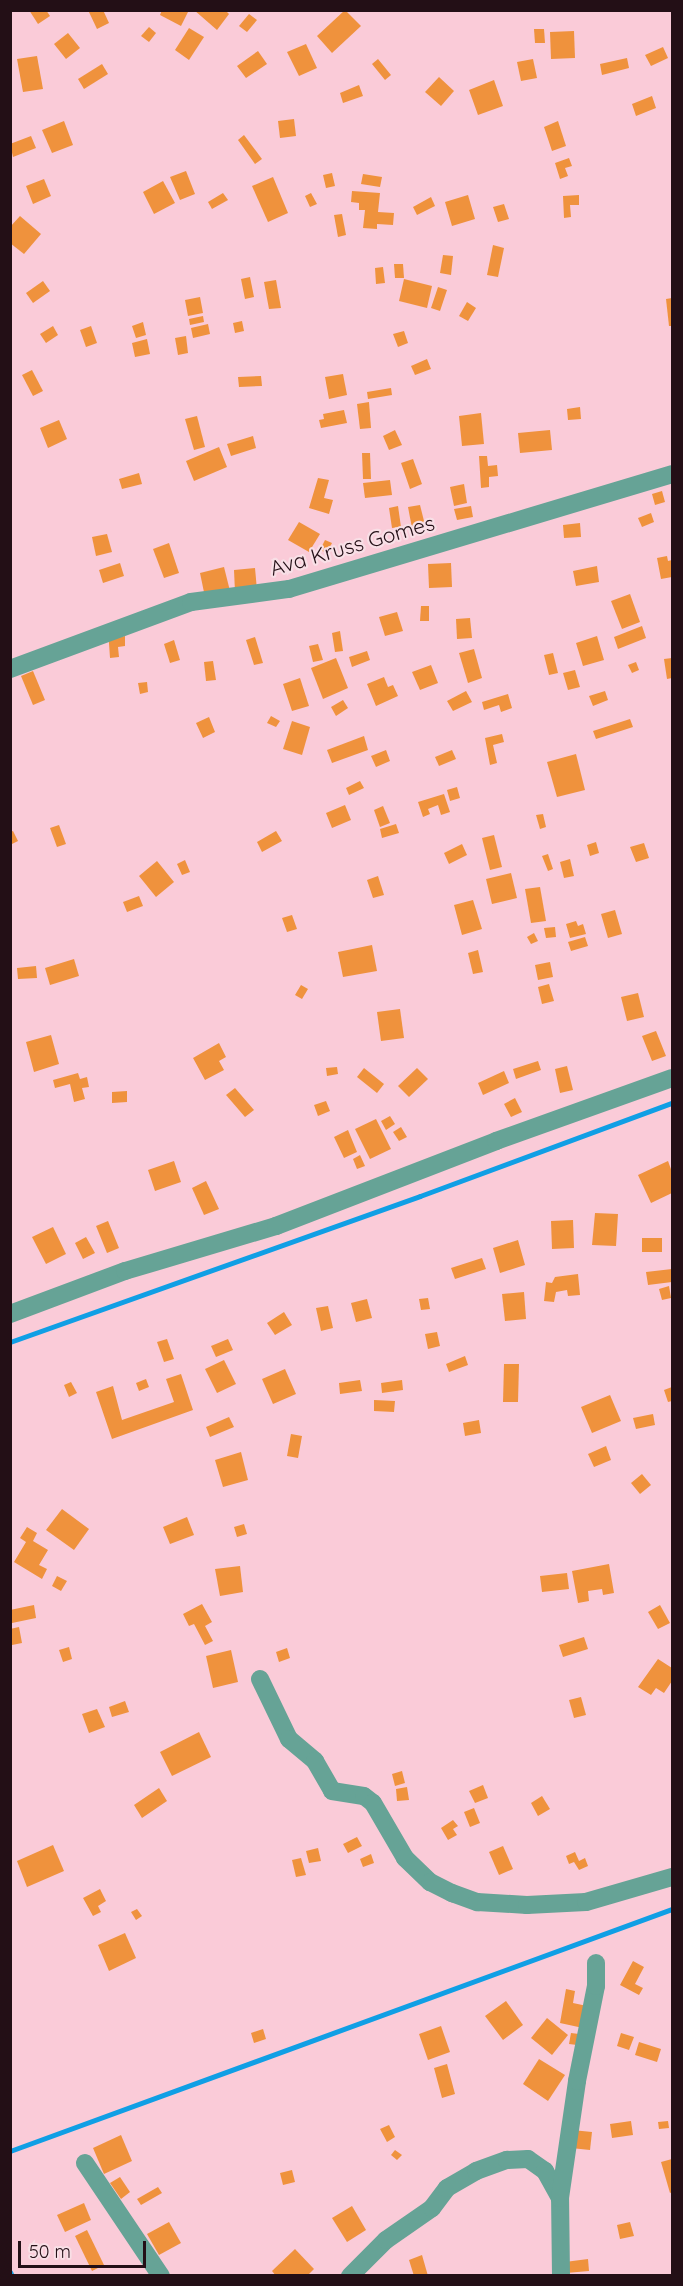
<!DOCTYPE html>
<html>
<head>
<meta charset="utf-8">
<style>
	body { margin:0 }
	#map { position:relative; width:683px; height:2286px; overflow:hidden; background:#facbd8; font-family:Quicksand,sans-serif }
	div>[style] { position:absolute }
	.stream>* { height:5px; margin:-2.5px; padding:0 2.5px; transform-origin:2.5px; border-radius:2.5px; background:#109fe5 }
	.building>* { inset:0; background:#ef923d }
	.minor>* { height:18px; margin:-9px; padding:0 9px; transform-origin:9px; border-radius:9px; background:#66a396 }
	span { translate:-50% -50%; white-space:nowrap; text-align:center; line-height:1.15; -webkit-text-stroke:4.5px #f8dfe6; paint-order:stroke }
	.street-label { font-size:21px; color:#230f16 }
	.frame { position:absolute; inset:0; border:12px solid #230f16; pointer-events:none }
	.scale { position:absolute; left:18px; top:2241px; width:128px; height:27px; box-sizing:border-box; border:3px solid #230f16; border-top:0; padding-left:8px; font-size:18px; line-height:21px; white-space:nowrap; color:#230f16; -webkit-text-stroke:4px #f8dfe6; paint-order:stroke }
</style>
</head>
<body>
<div id="map">
	<div class="stream">
		<div style="left:10px;top:1342px;width:435px;rotate:-19.6deg"></div>
		<div style="left:420px;top:1196px;width:269px;rotate:-20.3deg"></div>
		<div style="left:10px;top:2151px;width:705px;rotate:-20.08deg"></div>
		<div style="left:10px;top:2272px;width:4px;rotate:63deg"></div>
	</div>
	<div class="building">
		<div style="clip-path:polygon(29px 10px,46px 10px,50px 16px,38px 24px)"></div>
		<div style="clip-path:polygon(88px 10px,103px 10px,109px 23px,97px 29px)"></div>
		<div style="clip-path:polygon(162px 10px,189px 10px,181px 26px,160px 15px)"></div>
		<div style="clip-path:polygon(194px 10px,225px 10px,229px 14px,217px 30px)"></div>
		<div style="clip-path:polygon(345px 10px,361px 26px,332px 53px,317px 36px)"></div>
		<div style="clip-path:polygon(249px 14px,257px 20px,247px 32px,239px 26px)"></div>
		<div style="clip-path:polygon(149px 27px,156px 33px,149px 42px,141px 36px)"></div>
		<div style="clip-path:polygon(189px 28px,204px 37px,189px 60px,175px 50px)"></div>
		<div style="clip-path:polygon(534px 29px,544px 29px,545px 43px,535px 43px)"></div>
		<div style="clip-path:polygon(574px 31px,575px 58px,551px 59px,550px 32px)"></div>
		<div style="clip-path:polygon(68px 33px,80px 48px,66px 59px,54px 44px)"></div>
		<div style="clip-path:polygon(306px 44px,317px 68px,299px 76px,287px 52px)"></div>
		<div style="clip-path:polygon(663px 47px,668px 58px,651px 66px,645px 55px)"></div>
		<div style="clip-path:polygon(258px 51px,267px 64px,246px 78px,237px 66px)"></div>
		<div style="clip-path:polygon(37px 56px,43px 89px,23px 92px,17px 59px)"></div>
		<div style="clip-path:polygon(627px 58px,629px 68px,602px 75px,600px 64px)"></div>
		<div style="clip-path:polygon(378px 59px,391px 75px,385px 80px,372px 64px)"></div>
		<div style="clip-path:polygon(533px 59px,537px 78px,521px 81px,517px 62px)"></div>
		<div style="clip-path:polygon(102px 64px,108px 74px,84px 89px,78px 79px)"></div>
		<div style="clip-path:polygon(439px 77px,454px 91px,441px 106px,425px 92px)"></div>
		<div style="clip-path:polygon(494px 80px,503px 106px,478px 115px,469px 90px)"></div>
		<div style="clip-path:polygon(359px 85px,363px 96px,343px 103px,340px 93px)"></div>
		<div style="clip-path:polygon(652px 96px,656px 108px,636px 116px,632px 104px)"></div>
		<div style="clip-path:polygon(294px 119px,296px 136px,280px 138px,278px 121px)"></div>
		<div style="clip-path:polygon(64px 121px,73px 145px,52px 153px,42px 130px)"></div>
		<div style="clip-path:polygon(558px 121px,566px 146px,552px 151px,544px 127px)"></div>
		<div style="clip-path:polygon(244px 135px,262px 159px,255px 164px,238px 140px)"></div>
		<div style="clip-path:polygon(31px 136px,36px 148px,13px 157px,10px 144px)"></div>
		<div style="clip-path:polygon(569px 158px,572px 166px,565px 168px,568px 176px,560px 179px,555px 163px)"></div>
		<div style="clip-path:polygon(186px 171px,195px 194px,180px 200px,170px 177px)"></div>
		<div style="clip-path:polygon(332px 173px,335px 186px,326px 188px,323px 175px)"></div>
		<div style="clip-path:polygon(363px 174px,382px 177px,380px 187px,361px 184px)"></div>
		<div style="clip-path:polygon(273px 177px,288px 213px,268px 222px,252px 186px)"></div>
		<div style="clip-path:polygon(44px 179px,51px 196px,33px 204px,26px 186px)"></div>
		<div style="clip-path:polygon(163px 181px,175px 203px,154px 214px,143px 192px)"></div>
		<div style="clip-path:polygon(352px 191px,380px 193px,378px 212px,394px 213px,393px 225px,377px 224px,377px 229px,363px 228px,365px 210px,359px 210px,359px 203px,351px 202px)"></div>
		<div style="clip-path:polygon(223px 193px,228px 200px,212px 209px,208px 202px)"></div>
		<div style="clip-path:polygon(311px 193px,317px 204px,310px 207px,305px 196px)"></div>
		<div style="clip-path:polygon(468px 195px,475px 219px,452px 226px,445px 202px)"></div>
		<div style="clip-path:polygon(579px 195px,579px 205px,570px 205px,571px 217px,564px 218px,563px 196px)"></div>
		<div style="clip-path:polygon(431px 197px,435px 206px,417px 215px,413px 207px)"></div>
		<div style="clip-path:polygon(504px 204px,509px 219px,498px 222px,493px 207px)"></div>
		<div style="clip-path:polygon(342px 214px,346px 235px,338px 237px,334px 215px)"></div>
		<div style="clip-path:polygon(20px 216px,41px 234px,24px 254px,10px 243px,10px 227px)"></div>
		<div style="clip-path:polygon(493px 245px,504px 248px,498px 277px,487px 275px)"></div>
		<div style="clip-path:polygon(443px 255px,453px 256px,451px 275px,440px 273px)"></div>
		<div style="clip-path:polygon(394px 264px,403px 264px,404px 278px,395px 278px)"></div>
		<div style="clip-path:polygon(383px 267px,385px 283px,376px 284px,375px 268px)"></div>
		<div style="clip-path:polygon(250px 277px,254px 297px,245px 299px,241px 279px)"></div>
		<div style="clip-path:polygon(404px 279px,432px 286px,427px 308px,399px 301px)"></div>
		<div style="clip-path:polygon(276px 280px,281px 308px,269px 309px,264px 282px)"></div>
		<div style="clip-path:polygon(43px 281px,50px 291px,33px 303px,26px 293px)"></div>
		<div style="clip-path:polygon(438px 287px,447px 290px,440px 311px,431px 308px)"></div>
		<div style="clip-path:polygon(200px 297px,203px 313px,188px 316px,185px 300px)"></div>
		<div style="clip-path:polygon(672px 298px,672px 326px,669px 326px,666px 299px)"></div>
		<div style="clip-path:polygon(467px 302px,476px 308px,468px 321px,459px 316px)"></div>
		<div style="clip-path:polygon(203px 316px,204px 322px,190px 325px,189px 319px)"></div>
		<div style="clip-path:polygon(242px 321px,244px 331px,235px 333px,233px 323px)"></div>
		<div style="clip-path:polygon(143px 322px,146px 335px,136px 338px,132px 326px)"></div>
		<div style="clip-path:polygon(208px 324px,210px 334px,193px 338px,191px 328px)"></div>
		<div style="clip-path:polygon(53px 326px,58px 335px,46px 343px,40px 334px)"></div>
		<div style="clip-path:polygon(91px 326px,97px 343px,86px 347px,80px 330px)"></div>
		<div style="clip-path:polygon(404px 331px,408px 343px,398px 347px,393px 334px)"></div>
		<div style="clip-path:polygon(186px 336px,188px 353px,178px 355px,175px 338px)"></div>
		<div style="clip-path:polygon(147px 339px,150px 354px,135px 357px,132px 343px)"></div>
		<div style="clip-path:polygon(427px 359px,431px 369px,415px 375px,411px 366px)"></div>
		<div style="clip-path:polygon(32px 370px,43px 391px,33px 396px,22px 375px)"></div>
		<div style="clip-path:polygon(343px 374px,347px 395px,329px 399px,325px 377px)"></div>
		<div style="clip-path:polygon(261px 376px,262px 386px,239px 387px,238px 377px)"></div>
		<div style="clip-path:polygon(391px 388px,392px 395px,368px 399px,367px 392px)"></div>
		<div style="clip-path:polygon(369px 402px,371px 428px,360px 429px,357px 404px)"></div>
		<div style="clip-path:polygon(580px 407px,581px 419px,568px 420px,567px 409px)"></div>
		<div style="clip-path:polygon(344px 410px,347px 423px,321px 428px,319px 420px,324px 419px,323px 414px)"></div>
		<div style="clip-path:polygon(481px 413px,484px 444px,462px 446px,459px 416px)"></div>
		<div style="clip-path:polygon(197px 416px,205px 447px,194px 450px,185px 419px)"></div>
		<div style="clip-path:polygon(59px 420px,67px 439px,48px 448px,40px 428px)"></div>
		<div style="clip-path:polygon(395px 430px,402px 445px,389px 450px,383px 436px)"></div>
		<div style="clip-path:polygon(550px 430px,552px 450px,520px 453px,518px 433px)"></div>
		<div style="clip-path:polygon(253px 436px,256px 448px,231px 456px,227px 444px)"></div>
		<div style="clip-path:polygon(219px 447px,227px 467px,194px 481px,186px 461px)"></div>
		<div style="clip-path:polygon(362px 453px,370px 453px,371px 479px,363px 479px)"></div>
		<div style="clip-path:polygon(479px 456px,487px 456px,488px 466px,497px 465px,498px 476px,489px 477px,489px 487px,481px 488px)"></div>
		<div style="clip-path:polygon(413px 459px,422px 484px,410px 489px,401px 463px)"></div>
		<div style="clip-path:polygon(139px 473px,142px 484px,122px 489px,119px 479px)"></div>
		<div style="clip-path:polygon(318px 478px,329px 480px,324px 498px,333px 500px,329px 514px,309px 508px)"></div>
		<div style="clip-path:polygon(390px 480px,392px 495px,365px 498px,363px 483px)"></div>
		<div style="clip-path:polygon(464px 484px,467px 503px,454px 506px,450px 487px)"></div>
		<div style="clip-path:polygon(662px 491px,665px 502px,655px 505px,652px 494px)"></div>
		<div style="clip-path:polygon(420px 505px,425px 525px,412px 528px,408px 507px)"></div>
		<div style="clip-path:polygon(398px 506px,401px 527px,392px 528px,389px 508px)"></div>
		<div style="clip-path:polygon(471px 506px,473px 517px,457px 520px,454px 509px)"></div>
		<div style="clip-path:polygon(651px 513px,654px 522px,642px 527px,638px 518px)"></div>
		<div style="clip-path:polygon(299px 522px,320px 534px,309px 552px,288px 540px)"></div>
		<div style="clip-path:polygon(580px 523px,581px 537px,564px 538px,563px 525px)"></div>
		<div style="clip-path:polygon(107px 534px,112px 552px,96px 556px,92px 537px)"></div>
		<div style="clip-path:polygon(325px 540px,332px 543px,327px 553px,320px 550px)"></div>
		<div style="clip-path:polygon(169px 543px,179px 573px,164px 578px,153px 549px)"></div>
		<div style="clip-path:polygon(667px 556px,668px 561px,672px 560px,672px 577px,661px 579px,657px 558px)"></div>
		<div style="clip-path:polygon(120px 563px,124px 576px,103px 583px,99px 570px)"></div>
		<div style="clip-path:polygon(451px 563px,452px 587px,429px 588px,428px 564px)"></div>
		<div style="clip-path:polygon(597px 566px,599px 582px,576px 586px,573px 571px)"></div>
		<div style="clip-path:polygon(224px 567px,230px 591px,205px 597px,200px 573px)"></div>
		<div style="clip-path:polygon(255px 568px,257px 590px,235px 592px,234px 570px)"></div>
		<div style="clip-path:polygon(630px 594px,640px 622px,622px 629px,611px 601px)"></div>
		<div style="clip-path:polygon(421px 606px,429px 606px,429px 621px,420px 621px)"></div>
		<div style="clip-path:polygon(397px 612px,403px 631px,385px 636px,379px 617px)"></div>
		<div style="clip-path:polygon(470px 618px,472px 638px,457px 639px,456px 619px)"></div>
		<div style="clip-path:polygon(642px 626px,646px 638px,618px 649px,614px 637px)"></div>
		<div style="clip-path:polygon(108px 629px,120px 637px,125px 636px,125px 646px,118px 647px,119px 657px,110px 658px)"></div>
		<div style="clip-path:polygon(340px 631px,343px 651px,335px 652px,332px 633px)"></div>
		<div style="clip-path:polygon(597px 636px,604px 660px,583px 666px,576px 643px)"></div>
		<div style="clip-path:polygon(255px 637px,263px 663px,254px 665px,246px 640px)"></div>
		<div style="clip-path:polygon(174px 640px,180px 660px,170px 663px,164px 644px)"></div>
		<div style="clip-path:polygon(318px 644px,323px 660px,313px 662px,309px 646px)"></div>
		<div style="clip-path:polygon(474px 649px,482px 678px,468px 683px,459px 653px)"></div>
		<div style="clip-path:polygon(367px 651px,370px 660px,352px 667px,349px 657px)"></div>
		<div style="clip-path:polygon(553px 653px,558px 673px,549px 675px,544px 655px)"></div>
		<div style="clip-path:polygon(336px 658px,348px 688px,323px 699px,311px 668px)"></div>
		<div style="clip-path:polygon(672px 658px,672px 678px,667px 679px,664px 659px)"></div>
		<div style="clip-path:polygon(213px 661px,216px 680px,206px 681px,204px 662px)"></div>
		<div style="clip-path:polygon(636px 662px,639px 670px,632px 673px,628px 665px)"></div>
		<div style="clip-path:polygon(431px 665px,438px 683px,420px 690px,412px 672px)"></div>
		<div style="clip-path:polygon(575px 670px,580px 687px,568px 690px,563px 673px)"></div>
		<div style="clip-path:polygon(33px 671px,45px 700px,33px 705px,21px 676px)"></div>
		<div style="clip-path:polygon(384px 677px,388px 687px,393px 685px,398px 696px,376px 706px,367px 684px)"></div>
		<div style="clip-path:polygon(300px 678px,309px 706px,292px 711px,283px 684px)"></div>
		<div style="clip-path:polygon(147px 682px,148px 692px,140px 694px,138px 683px)"></div>
		<div style="clip-path:polygon(466px 691px,472px 702px,453px 711px,447px 701px)"></div>
		<div style="clip-path:polygon(605px 691px,608px 700px,593px 706px,589px 696px)"></div>
		<div style="clip-path:polygon(508px 694px,512px 708px,501px 712px,499px 705px,484px 710px,482px 702px)"></div>
		<div style="clip-path:polygon(343px 700px,348px 708px,336px 716px,331px 707px)"></div>
		<div style="clip-path:polygon(271px 716px,280px 721px,276px 727px,267px 723px)"></div>
		<div style="clip-path:polygon(209px 717px,215px 732px,203px 738px,196px 723px)"></div>
		<div style="clip-path:polygon(630px 719px,633px 727px,596px 739px,593px 731px)"></div>
		<div style="clip-path:polygon(292px 721px,310px 727px,302px 755px,283px 749px)"></div>
		<div style="clip-path:polygon(502px 734px,504px 742px,493px 745px,497px 763px,490px 765px,485px 738px)"></div>
		<div style="clip-path:polygon(364px 736px,368px 750px,332px 763px,327px 750px)"></div>
		<div style="clip-path:polygon(386px 750px,390px 761px,376px 767px,371px 756px)"></div>
		<div style="clip-path:polygon(452px 750px,456px 759px,439px 766px,435px 757px)"></div>
		<div style="clip-path:polygon(576px 754px,585px 790px,557px 797px,547px 762px)"></div>
		<div style="clip-path:polygon(360px 781px,364px 788px,349px 795px,346px 788px)"></div>
		<div style="clip-path:polygon(457px 787px,460px 798px,450px 801px,447px 790px)"></div>
		<div style="clip-path:polygon(444px 794px,450px 812px,441px 815px,438px 805px,428px 809px,430px 814px,423px 817px,418px 802px)"></div>
		<div style="clip-path:polygon(345px 805px,351px 820px,332px 828px,326px 813px)"></div>
		<div style="clip-path:polygon(383px 806px,390px 823px,380px 827px,374px 810px)"></div>
		<div style="clip-path:polygon(543px 814px,546px 827px,540px 829px,536px 815px)"></div>
		<div style="clip-path:polygon(396px 824px,399px 833px,382px 838px,380px 829px)"></div>
		<div style="clip-path:polygon(59px 825px,66px 844px,57px 847px,50px 828px)"></div>
		<div style="clip-path:polygon(13px 831px,18px 841px,10px 845px,10px 832px)"></div>
		<div style="clip-path:polygon(276px 831px,282px 841px,262px 852px,257px 842px)"></div>
		<div style="clip-path:polygon(494px 835px,502px 867px,490px 870px,482px 838px)"></div>
		<div style="clip-path:polygon(596px 842px,599px 853px,590px 856px,587px 845px)"></div>
		<div style="clip-path:polygon(644px 843px,649px 858px,636px 862px,630px 847px)"></div>
		<div style="clip-path:polygon(462px 844px,467px 855px,449px 864px,444px 853px)"></div>
		<div style="clip-path:polygon(548px 854px,553px 869px,548px 871px,542px 856px)"></div>
		<div style="clip-path:polygon(570px 859px,574px 876px,564px 878px,560px 862px)"></div>
		<div style="clip-path:polygon(185px 860px,190px 872px,182px 875px,177px 864px)"></div>
		<div style="clip-path:polygon(157px 861px,174px 882px,156px 897px,139px 876px)"></div>
		<div style="clip-path:polygon(511px 873px,517px 898px,492px 904px,486px 879px)"></div>
		<div style="clip-path:polygon(378px 876px,384px 895px,373px 898px,367px 880px)"></div>
		<div style="clip-path:polygon(540px 887px,546px 921px,531px 923px,525px 889px)"></div>
		<div style="clip-path:polygon(139px 896px,143px 906px,127px 912px,123px 902px)"></div>
		<div style="clip-path:polygon(473px 900px,482px 929px,462px 935px,454px 905px)"></div>
		<div style="clip-path:polygon(615px 910px,622px 934px,608px 938px,601px 914px)"></div>
		<div style="clip-path:polygon(292px 915px,297px 929px,287px 932px,282px 918px)"></div>
		<div style="clip-path:polygon(576px 921px,578px 926px,583px 924px,586px 934px,570px 938px,566px 924px)"></div>
		<div style="clip-path:polygon(555px 927px,556px 937px,546px 938px,544px 928px)"></div>
		<div style="clip-path:polygon(534px 933px,538px 941px,531px 944px,527px 937px)"></div>
		<div style="clip-path:polygon(585px 937px,588px 946px,571px 951px,568px 942px)"></div>
		<div style="clip-path:polygon(372px 945px,377px 971px,343px 977px,338px 952px)"></div>
		<div style="clip-path:polygon(478px 950px,483px 972px,473px 974px,468px 953px)"></div>
		<div style="clip-path:polygon(74px 959px,79px 976px,50px 985px,45px 968px)"></div>
		<div style="clip-path:polygon(550px 962px,553px 977px,538px 980px,535px 965px)"></div>
		<div style="clip-path:polygon(36px 966px,37px 978px,18px 979px,17px 968px)"></div>
		<div style="clip-path:polygon(549px 984px,554px 1001px,542px 1004px,538px 987px)"></div>
		<div style="clip-path:polygon(301px 985px,308px 989px,302px 999px,295px 995px)"></div>
		<div style="clip-path:polygon(638px 993px,644px 1017px,627px 1021px,621px 997px)"></div>
		<div style="clip-path:polygon(400px 1009px,404px 1038px,381px 1041px,377px 1012px)"></div>
		<div style="clip-path:polygon(656px 1031px,666px 1056px,652px 1061px,642px 1036px)"></div>
		<div style="clip-path:polygon(51px 1035px,59px 1064px,34px 1072px,26px 1042px)"></div>
		<div style="clip-path:polygon(219px 1043px,226px 1057px,219px 1061px,224px 1070px,205px 1080px,193px 1058px)"></div>
		<div style="clip-path:polygon(538px 1061px,541px 1070px,516px 1079px,513px 1069px)"></div>
		<div style="clip-path:polygon(567px 1066px,573px 1090px,560px 1093px,555px 1069px)"></div>
		<div style="clip-path:polygon(337px 1067px,338px 1074px,327px 1076px,326px 1068px)"></div>
		<div style="clip-path:polygon(364px 1068px,384px 1084px,377px 1093px,357px 1077px)"></div>
		<div style="clip-path:polygon(417px 1068px,428px 1079px,409px 1097px,398px 1086px)"></div>
		<div style="clip-path:polygon(504px 1071px,509px 1083px,483px 1095px,478px 1083px)"></div>
		<div style="clip-path:polygon(78px 1073px,80px 1079px,87px 1077px,89px 1087px,82px 1088px,85px 1099px,74px 1102px,70px 1084px,55px 1088px,53px 1080px)"></div>
		<div style="clip-path:polygon(235px 1088px,254px 1110px,245px 1117px,226px 1095px)"></div>
		<div style="clip-path:polygon(127px 1091px,127px 1102px,112px 1103px,112px 1092px)"></div>
		<div style="clip-path:polygon(515px 1098px,522px 1112px,511px 1117px,504px 1104px)"></div>
		<div style="clip-path:polygon(326px 1101px,330px 1111px,318px 1116px,314px 1105px)"></div>
		<div style="clip-path:polygon(390px 1116px,395px 1124px,386px 1130px,381px 1121px)"></div>
		<div style="clip-path:polygon(376px 1119px,391px 1149px,370px 1159px,355px 1129px)"></div>
		<div style="clip-path:polygon(401px 1127px,407px 1137px,399px 1141px,393px 1132px)"></div>
		<div style="clip-path:polygon(348px 1130px,357px 1152px,344px 1158px,334px 1137px)"></div>
		<div style="clip-path:polygon(360px 1155px,365px 1166px,357px 1169px,353px 1159px)"></div>
		<div style="clip-path:polygon(174px 1161px,181px 1182px,155px 1191px,148px 1170px)"></div>
		<div style="clip-path:polygon(668px 1161px,672px 1172px,672px 1193px,651px 1203px,638px 1175px)"></div>
		<div style="clip-path:polygon(206px 1181px,219px 1209px,204px 1215px,192px 1188px)"></div>
		<div style="clip-path:polygon(595px 1213px,618px 1214px,616px 1246px,592px 1245px)"></div>
		<div style="clip-path:polygon(573px 1220px,574px 1248px,552px 1249px,551px 1221px)"></div>
		<div style="clip-path:polygon(108px 1221px,119px 1248px,107px 1253px,96px 1226px)"></div>
		<div style="clip-path:polygon(53px 1227px,66px 1254px,46px 1264px,32px 1237px)"></div>
		<div style="clip-path:polygon(86px 1237px,95px 1253px,83px 1259px,75px 1243px)"></div>
		<div style="clip-path:polygon(642px 1238px,662px 1238px,662px 1252px,642px 1252px)"></div>
		<div style="clip-path:polygon(518px 1240px,525px 1265px,500px 1273px,493px 1248px)"></div>
		<div style="clip-path:polygon(482px 1258px,486px 1269px,455px 1279px,451px 1268px)"></div>
		<div style="clip-path:polygon(672px 1269px,672px 1282px,648px 1285px,646px 1272px)"></div>
		<div style="clip-path:polygon(578px 1274px,580px 1295px,568px 1296px,567px 1290px,556px 1292px,554px 1302px,544px 1301px,546px 1282px,552px 1283px,555px 1277px)"></div>
		<div style="clip-path:polygon(669px 1286px,671px 1298px,662px 1300px,659px 1289px)"></div>
		<div style="clip-path:polygon(524px 1292px,526px 1319px,505px 1321px,502px 1294px)"></div>
		<div style="clip-path:polygon(428px 1298px,430px 1309px,421px 1310px,419px 1299px)"></div>
		<div style="clip-path:polygon(367px 1299px,372px 1318px,356px 1322px,351px 1303px)"></div>
		<div style="clip-path:polygon(328px 1306px,333px 1328px,321px 1331px,316px 1308px)"></div>
		<div style="clip-path:polygon(284px 1312px,292px 1325px,275px 1335px,267px 1323px)"></div>
		<div style="clip-path:polygon(437px 1332px,440px 1346px,428px 1349px,425px 1334px)"></div>
		<div style="clip-path:polygon(167px 1339px,174px 1359px,164px 1362px,157px 1342px)"></div>
		<div style="clip-path:polygon(228px 1339px,233px 1350px,216px 1357px,211px 1346px)"></div>
		<div style="clip-path:polygon(465px 1356px,468px 1365px,449px 1372px,446px 1364px)"></div>
		<div style="clip-path:polygon(224px 1360px,236px 1384px,217px 1393px,205px 1369px)"></div>
		<div style="clip-path:polygon(504px 1364px,519px 1364px,518px 1402px,503px 1402px)"></div>
		<div style="clip-path:polygon(285px 1369px,296px 1394px,273px 1404px,262px 1379px)"></div>
		<div style="clip-path:polygon(181px 1374px,193px 1410px,112px 1439px,96px 1392px,113px 1386px,122px 1420px,174px 1402px,166px 1379px)"></div>
		<div style="clip-path:polygon(146px 1379px,149px 1387px,139px 1391px,136px 1383px)"></div>
		<div style="clip-path:polygon(360px 1380px,362px 1391px,340px 1394px,339px 1383px)"></div>
		<div style="clip-path:polygon(402px 1380px,403px 1390px,382px 1393px,381px 1383px)"></div>
		<div style="clip-path:polygon(71px 1382px,77px 1393px,69px 1397px,64px 1385px)"></div>
		<div style="clip-path:polygon(672px 1387px,672px 1401px,668px 1402px,664px 1390px)"></div>
		<div style="clip-path:polygon(610px 1395px,621px 1421px,592px 1433px,581px 1407px)"></div>
		<div style="clip-path:polygon(374px 1400px,395px 1401px,394px 1412px,374px 1411px)"></div>
		<div style="clip-path:polygon(653px 1414px,655px 1425px,636px 1429px,633px 1418px)"></div>
		<div style="clip-path:polygon(229px 1417px,234px 1427px,210px 1437px,206px 1427px)"></div>
		<div style="clip-path:polygon(479px 1420px,481px 1433px,465px 1436px,463px 1423px)"></div>
		<div style="clip-path:polygon(291px 1434px,302px 1436px,298px 1458px,287px 1456px)"></div>
		<div style="clip-path:polygon(606px 1446px,611px 1460px,594px 1467px,588px 1454px)"></div>
		<div style="clip-path:polygon(241px 1452px,248px 1480px,223px 1487px,215px 1460px)"></div>
		<div style="clip-path:polygon(642px 1474px,651px 1485px,640px 1494px,631px 1483px)"></div>
		<div style="clip-path:polygon(62px 1509px,89px 1529px,74px 1550px,46px 1530px)"></div>
		<div style="clip-path:polygon(187px 1517px,194px 1535px,170px 1544px,163px 1527px)"></div>
		<div style="clip-path:polygon(244px 1524px,247px 1534px,237px 1537px,234px 1527px)"></div>
		<div style="clip-path:polygon(27px 1527px,37px 1533px,33px 1541px,48px 1550px,39px 1565px,47px 1569px,42px 1579px,14px 1562px,26px 1542px,20px 1538px)"></div>
		<div style="clip-path:polygon(609px 1564px,614px 1593px,603px 1595px,602px 1589px,588px 1591px,589px 1601px,578px 1603px,572px 1571px)"></div>
		<div style="clip-path:polygon(240px 1566px,243px 1592px,220px 1596px,215px 1569px)"></div>
		<div style="clip-path:polygon(567px 1573px,569px 1589px,542px 1592px,540px 1576px)"></div>
		<div style="clip-path:polygon(57px 1576px,67px 1581px,61px 1591px,52px 1586px)"></div>
		<div style="clip-path:polygon(202px 1604px,212px 1622px,205px 1626px,213px 1641px,205px 1645px,194px 1624px,189px 1626px,183px 1614px)"></div>
		<div style="clip-path:polygon(34px 1605px,36px 1618px,12px 1623px,10px 1610px)"></div>
		<div style="clip-path:polygon(660px 1605px,670px 1623px,658px 1629px,648px 1612px)"></div>
		<div style="clip-path:polygon(19px 1627px,22px 1643px,12px 1645px,10px 1629px)"></div>
		<div style="clip-path:polygon(584px 1637px,588px 1649px,563px 1657px,559px 1645px)"></div>
		<div style="clip-path:polygon(69px 1647px,72px 1659px,63px 1662px,59px 1650px)"></div>
		<div style="clip-path:polygon(287px 1648px,290px 1658px,279px 1662px,276px 1652px)"></div>
		<div style="clip-path:polygon(231px 1650px,238px 1682px,213px 1688px,206px 1656px)"></div>
		<div style="clip-path:polygon(658px 1659px,672px 1668px,672px 1681px,664px 1693px,656px 1688px,651px 1695px,638px 1687px)"></div>
		<div style="clip-path:polygon(581px 1697px,586px 1715px,574px 1718px,569px 1700px)"></div>
		<div style="clip-path:polygon(125px 1701px,129px 1712px,112px 1717px,109px 1707px)"></div>
		<div style="clip-path:polygon(97px 1709px,105px 1727px,89px 1733px,82px 1714px)"></div>
		<div style="clip-path:polygon(199px 1732px,211px 1757px,172px 1776px,160px 1752px)"></div>
		<div style="clip-path:polygon(402px 1771px,405px 1783px,395px 1786px,392px 1774px)"></div>
		<div style="clip-path:polygon(483px 1785px,488px 1798px,475px 1803px,469px 1791px)"></div>
		<div style="clip-path:polygon(407px 1787px,409px 1800px,397px 1801px,396px 1789px)"></div>
		<div style="clip-path:polygon(159px 1788px,167px 1801px,142px 1818px,134px 1805px)"></div>
		<div style="clip-path:polygon(542px 1796px,550px 1809px,538px 1816px,531px 1803px)"></div>
		<div style="clip-path:polygon(474px 1808px,480px 1823px,470px 1827px,464px 1812px)"></div>
		<div style="clip-path:polygon(453px 1820px,458px 1826px,453px 1829px,457px 1835px,448px 1840px,441px 1828px)"></div>
		<div style="clip-path:polygon(357px 1837px,362px 1846px,348px 1853px,343px 1844px)"></div>
		<div style="clip-path:polygon(53px 1845px,64px 1871px,27px 1887px,17px 1861px)"></div>
		<div style="clip-path:polygon(503px 1846px,513px 1869px,499px 1875px,489px 1852px)"></div>
		<div style="clip-path:polygon(318px 1848px,321px 1861px,309px 1863px,306px 1851px)"></div>
		<div style="clip-path:polygon(575px 1852px,579px 1861px,585px 1858px,588px 1866px,579px 1870px,574px 1862px,569px 1864px,566px 1856px)"></div>
		<div style="clip-path:polygon(371px 1854px,374px 1863px,363px 1867px,360px 1859px)"></div>
		<div style="clip-path:polygon(301px 1858px,306px 1875px,296px 1877px,292px 1860px)"></div>
		<div style="clip-path:polygon(100px 1889px,106px 1901px,98px 1906px,101px 1912px,93px 1916px,83px 1898px)"></div>
		<div style="clip-path:polygon(137px 1909px,142px 1916px,136px 1920px,131px 1912px)"></div>
		<div style="clip-path:polygon(125px 1933px,136px 1958px,109px 1971px,98px 1945px)"></div>
		<div style="clip-path:polygon(633px 1961px,644px 1967px,635px 1984px,643px 1988px,639px 1995px,620px 1985px)"></div>
		<div style="clip-path:polygon(566px 1989px,575px 1991px,573px 2003px,587px 2006px,583px 2028px,560px 2023px)"></div>
		<div style="clip-path:polygon(506px 2001px,523px 2025px,503px 2040px,485px 2016px)"></div>
		<div style="clip-path:polygon(547px 2018px,568px 2035px,552px 2055px,531px 2038px)"></div>
		<div style="clip-path:polygon(441px 2026px,450px 2052px,428px 2060px,419px 2034px)"></div>
		<div style="clip-path:polygon(263px 2029px,266px 2039px,254px 2043px,251px 2033px)"></div>
		<div style="clip-path:polygon(571px 2033px,579px 2034px,577px 2045px,569px 2044px)"></div>
		<div style="clip-path:polygon(621px 2033px,634px 2037px,629px 2050px,617px 2046px)"></div>
		<div style="clip-path:polygon(639px 2042px,661px 2049px,657px 2062px,635px 2055px)"></div>
		<div style="clip-path:polygon(539px 2059px,565px 2075px,548px 2101px,523px 2084px)"></div>
		<div style="clip-path:polygon(447px 2064px,455px 2094px,442px 2098px,434px 2068px)"></div>
		<div style="clip-path:polygon(631px 2121px,633px 2135px,612px 2138px,610px 2124px)"></div>
		<div style="clip-path:polygon(668px 2121px,669px 2128px,659px 2129px,658px 2122px)"></div>
		<div style="clip-path:polygon(389px 2125px,395px 2137px,387px 2142px,380px 2129px)"></div>
		<div style="clip-path:polygon(572px 2130px,592px 2132px,590px 2150px,571px 2148px)"></div>
		<div style="clip-path:polygon(121px 2135px,132px 2161px,104px 2174px,93px 2148px)"></div>
		<div style="clip-path:polygon(395px 2150px,402px 2155px,397px 2160px,391px 2155px)"></div>
		<div style="clip-path:polygon(672px 2159px,672px 2192px,670px 2193px,661px 2162px)"></div>
		<div style="clip-path:polygon(292px 2170px,295px 2182px,283px 2185px,280px 2173px)"></div>
		<div style="clip-path:polygon(120px 2177px,130px 2192px,121px 2199px,110px 2183px)"></div>
		<div style="clip-path:polygon(158px 2187px,162px 2193px,141px 2205px,137px 2199px)"></div>
		<div style="clip-path:polygon(84px 2203px,91px 2220px,65px 2232px,57px 2215px)"></div>
		<div style="clip-path:polygon(352px 2206px,366px 2230px,347px 2242px,332px 2218px)"></div>
		<div style="clip-path:polygon(169px 2222px,181px 2243px,159px 2255px,147px 2234px)"></div>
		<div style="clip-path:polygon(630px 2222px,634px 2236px,620px 2239px,617px 2225px)"></div>
		<div style="clip-path:polygon(87px 2230px,104px 2265px,92px 2271px,75px 2236px)"></div>
		<div style="clip-path:polygon(295px 2249px,314px 2269px,307px 2276px,276px 2276px,272px 2271px)"></div>
		<div style="clip-path:polygon(422px 2255px,428px 2276px,414px 2276px,409px 2260px)"></div>
		<div style="clip-path:polygon(588px 2259px,589px 2271px,566px 2273px,565px 2262px)"></div>
	</div>
	<div class="minor">
		<div style="left:10px;top:669px;width:193px;rotate:-20.3deg"></div>
		<div style="left:191px;top:602px;width:99px;rotate:-7.6deg"></div>
		<div style="left:289px;top:589px;width:400px;rotate:-16.7deg"></div>
		<div style="left:10px;top:1314px;width:123px;rotate:-20.5deg"></div>
		<div style="left:125px;top:1271px;width:158px;rotate:-16.6deg"></div>
		<div style="left:276px;top:1226px;width:236px;rotate:-21.1deg"></div>
		<div style="left:496px;top:1141px;width:187px;rotate:-19.7deg"></div>
		<div style="left:260px;top:1679px;width:67px;rotate:64.2deg"></div>
		<div style="left:289px;top:1739px;width:34px;rotate:40deg"></div>
		<div style="left:315px;top:1761px;width:34px;rotate:60deg"></div>
		<div style="left:332px;top:1791px;width:32px;rotate:9deg"></div>
		<div style="left:364px;top:1796px;width:11px;rotate:38deg"></div>
		<div style="left:373px;top:1803px;width:64px;rotate:59.8deg"></div>
		<div style="left:405px;top:1858px;width:35px;rotate:44deg"></div>
		<div style="left:430px;top:1882px;width:25px;rotate:27deg"></div>
		<div style="left:452px;top:1893px;width:27px;rotate:20deg"></div>
		<div style="left:477px;top:1902px;width:50px;rotate:3.4deg"></div>
		<div style="left:527px;top:1905px;width:59px;rotate:-2.9deg"></div>
		<div style="left:586px;top:1902px;width:90px;rotate:-16.2deg"></div>
		<div style="left:85px;top:2163px;width:136px;rotate:56.1deg"></div>
		<div style="left:350px;top:2276px;width:51px;rotate:-45deg"></div>
		<div style="left:386px;top:2240px;width:56px;rotate:-34.8deg"></div>
		<div style="left:432px;top:2208px;width:25px;rotate:-53deg"></div>
		<div style="left:447px;top:2188px;width:34px;rotate:-30deg"></div>
		<div style="left:476px;top:2171px;width:33px;rotate:-20deg"></div>
		<div style="left:507px;top:2160px;width:21px;rotate:-3deg"></div>
		<div style="left:528px;top:2159px;width:21px;rotate:35deg"></div>
		<div style="left:545px;top:2171px;width:31px;rotate:61deg"></div>
		<div style="left:561px;top:2276px;width:78px;rotate:-90.7deg"></div>
		<div style="left:560px;top:2198px;width:118px;rotate:-81.7deg"></div>
		<div style="left:577px;top:2081px;width:97px;rotate:-78.7deg"></div>
		<div style="left:596px;top:1986px;width:23px;rotate:-90deg"></div>
	</div>
	<div class="street-label">
		<span style="left:352px;top:545px;rotate:-16deg">Ava Kruss Gomes</span>
	</div>
	<div class="frame"></div>
	<div class="scale">50 m</div>
</div>
</body>
</html>
